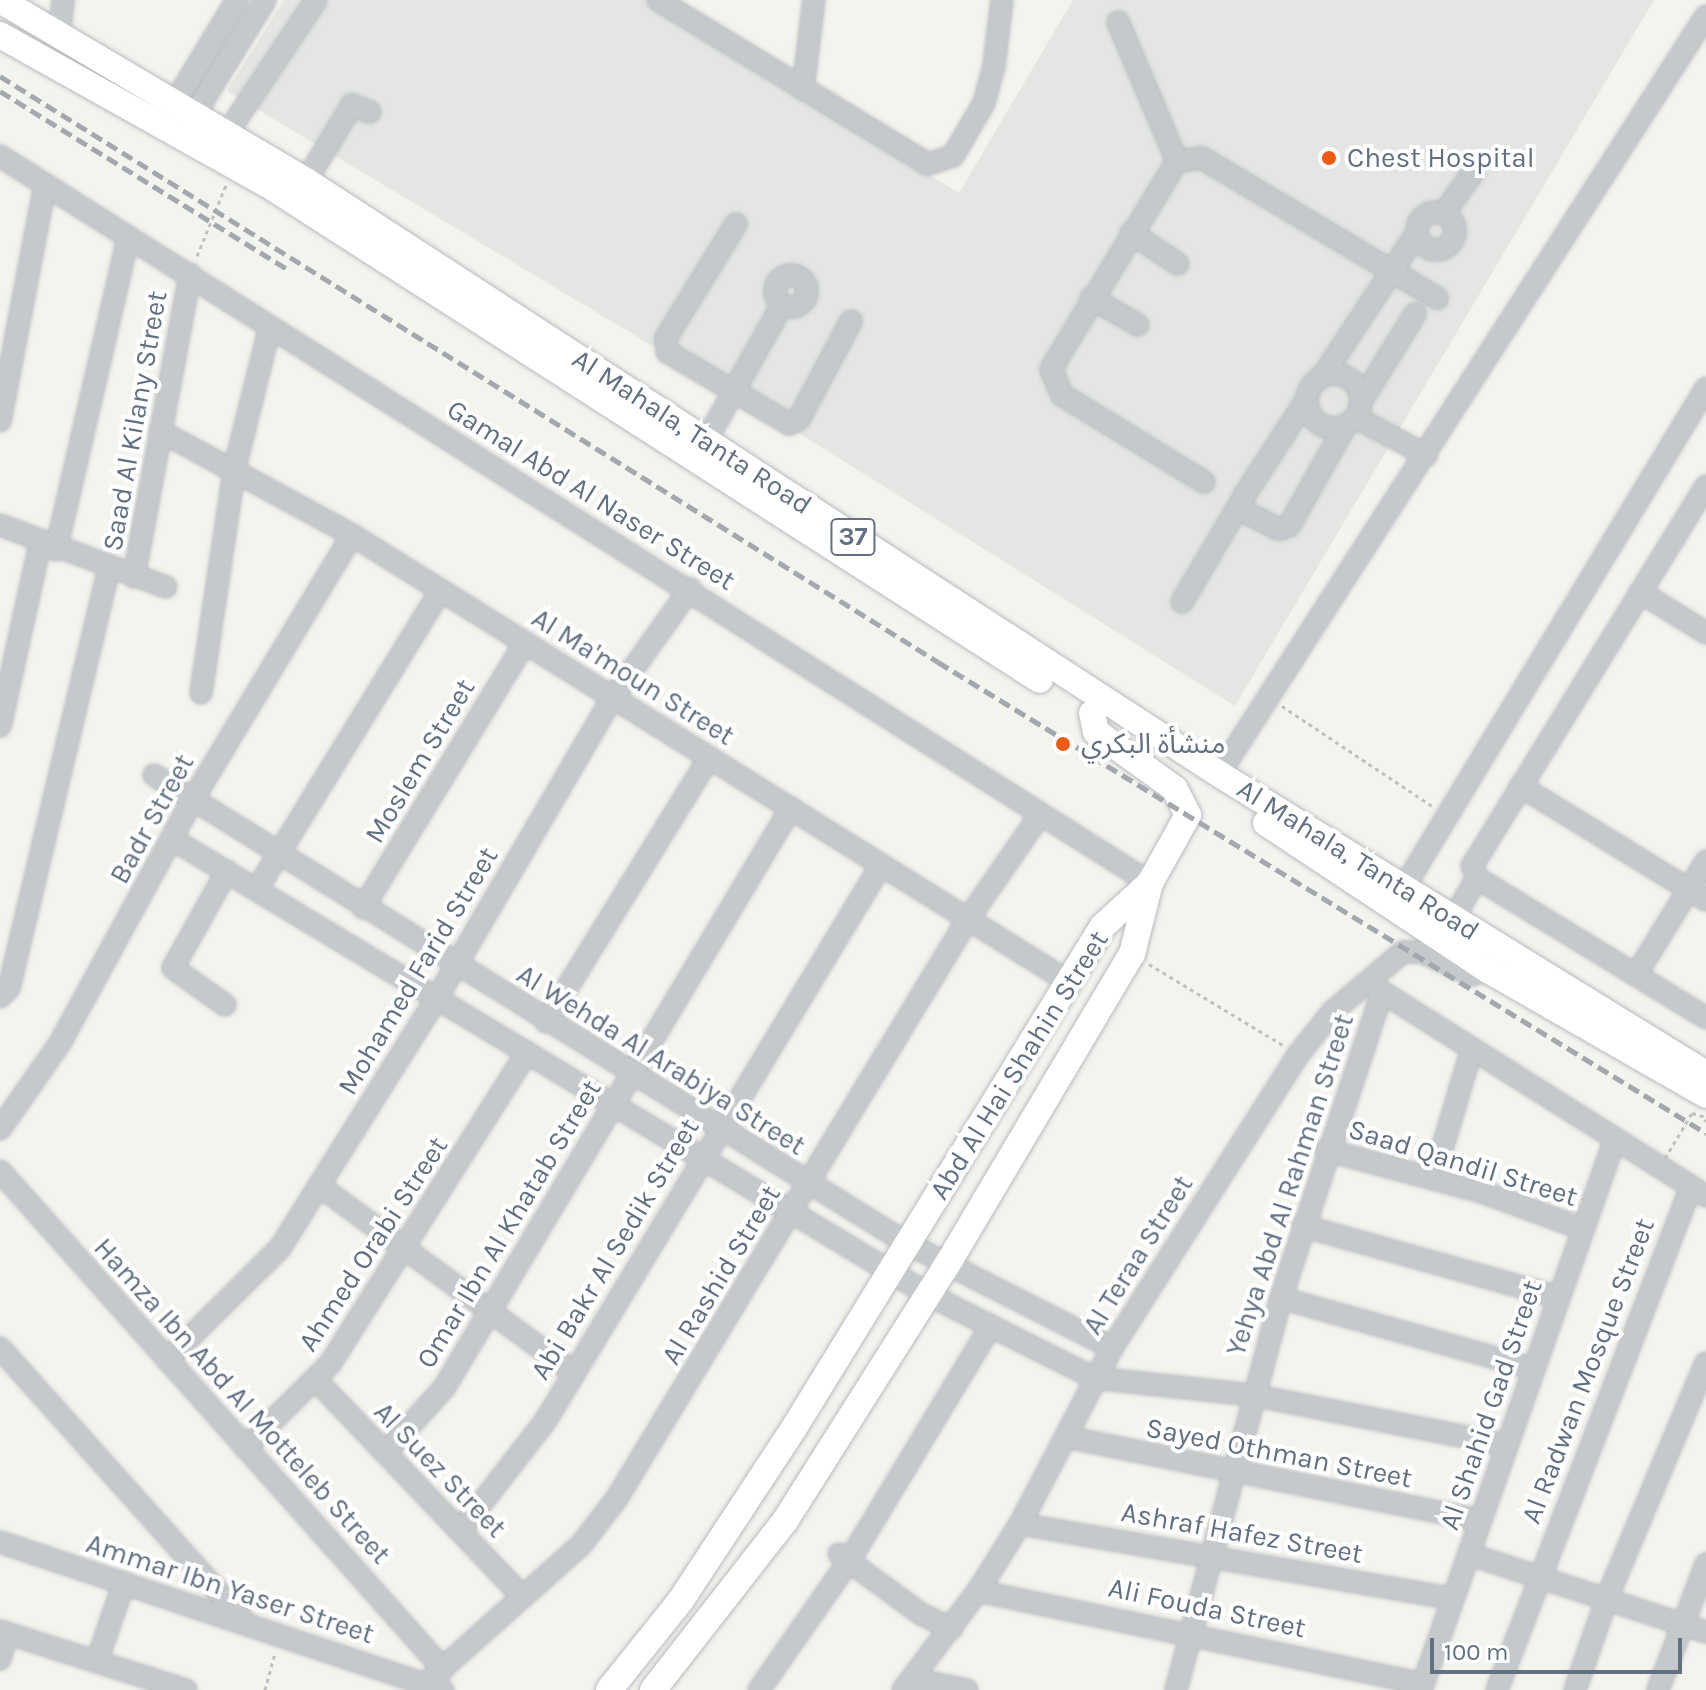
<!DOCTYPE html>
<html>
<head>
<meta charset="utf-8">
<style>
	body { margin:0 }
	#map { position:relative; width:1706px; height:1690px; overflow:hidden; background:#f4f4ef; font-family:Karla,"Noto Sans Arabic",sans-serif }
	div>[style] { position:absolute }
	.built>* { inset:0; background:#e4e6e3 }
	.path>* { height:3px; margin-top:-1.5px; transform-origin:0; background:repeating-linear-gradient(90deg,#bfc0c2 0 4px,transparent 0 8px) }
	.roads { filter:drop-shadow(0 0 2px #b8bbbf) drop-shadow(0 0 2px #b8bbbf) }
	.minor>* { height:20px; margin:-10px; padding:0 10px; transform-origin:10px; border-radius:10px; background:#c6c9cc }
	.minor>.ring { margin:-10px; padding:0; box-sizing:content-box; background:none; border:20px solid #c6c9cc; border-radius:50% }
	.major>* { height:26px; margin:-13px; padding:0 13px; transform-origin:13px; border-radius:13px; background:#fff }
	.rail>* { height:5px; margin-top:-2.5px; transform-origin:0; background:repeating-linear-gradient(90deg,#a3a8af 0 12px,transparent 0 18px) }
	.path-bridge>* { height:3px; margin-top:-1.5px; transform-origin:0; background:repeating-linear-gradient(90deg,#bfc0c2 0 4px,transparent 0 8px) }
	.dots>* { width:22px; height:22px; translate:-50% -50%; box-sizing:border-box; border:4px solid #fff; border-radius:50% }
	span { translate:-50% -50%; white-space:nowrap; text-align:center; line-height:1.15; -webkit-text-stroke:8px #fff; paint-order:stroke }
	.shield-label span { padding:2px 6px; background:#fff; border:2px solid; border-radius:6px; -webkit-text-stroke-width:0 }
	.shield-label { font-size:26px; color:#617183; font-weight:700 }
	.poi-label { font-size:28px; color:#617183 }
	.left { translate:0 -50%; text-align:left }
	.street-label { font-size:28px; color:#617183 }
	.scale { position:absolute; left:1430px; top:1638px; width:252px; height:36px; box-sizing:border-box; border:4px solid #617183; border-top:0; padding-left:10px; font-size:24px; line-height:28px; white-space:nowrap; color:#617183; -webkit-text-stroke:6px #fff; paint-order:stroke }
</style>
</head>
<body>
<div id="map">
	<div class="built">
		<div style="clip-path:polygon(284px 0,649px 0,959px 193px,1073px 0,1654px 0,1235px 706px,813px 442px,227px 91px)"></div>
	</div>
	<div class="path">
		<div style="left:197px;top:256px;width:77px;rotate:-67.8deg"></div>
		<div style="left:1282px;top:706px;width:180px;rotate:33.7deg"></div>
		<div style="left:1149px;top:964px;width:157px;rotate:31.2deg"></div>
		<div style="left:1704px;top:1120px;width:2px;rotate:27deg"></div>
		<div style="left:265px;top:1690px;width:38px;rotate:-75deg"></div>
	</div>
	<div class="roads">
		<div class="minor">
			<div style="left:658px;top:0;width:316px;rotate:31.3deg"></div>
			<div style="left:928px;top:164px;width:26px;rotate:-18deg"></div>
			<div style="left:953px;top:156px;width:61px;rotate:-59.7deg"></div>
			<div style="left:984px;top:103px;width:38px;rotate:-75deg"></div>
			<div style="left:994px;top:66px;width:66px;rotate:-83.1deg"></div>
			<div style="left:1118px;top:22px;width:151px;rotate:67deg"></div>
			<div style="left:59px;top:35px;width:35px;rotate:-83deg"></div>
			<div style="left:803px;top:89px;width:90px;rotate:-83deg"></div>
			<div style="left:174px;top:104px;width:122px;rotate:-58.8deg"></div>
			<div style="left:194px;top:115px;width:135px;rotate:-58.3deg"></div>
			<div style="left:226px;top:135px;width:162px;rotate:-56.3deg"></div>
			<div style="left:0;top:156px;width:1361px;rotate:32.3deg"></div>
			<div style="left:306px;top:181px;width:89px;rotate:-58.8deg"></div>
			<div style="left:352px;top:105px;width:19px;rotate:21deg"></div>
			<div class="ring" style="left:1417px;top:212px;width:18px;height:18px"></div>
			<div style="left:1444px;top:213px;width:52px;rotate:-54.5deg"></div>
			<div style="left:736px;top:224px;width:134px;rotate:121.6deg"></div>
			<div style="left:666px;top:338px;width:14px;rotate:86deg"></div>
			<div style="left:667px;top:352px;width:142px;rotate:30.5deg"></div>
			<div style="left:789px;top:424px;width:11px;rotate:-27deg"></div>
			<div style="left:799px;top:419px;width:111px;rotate:-62deg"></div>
			<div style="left:1131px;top:233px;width:56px;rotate:33.4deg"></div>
			<div class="ring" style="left:775px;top:275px;width:12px;height:12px"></div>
			<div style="left:1091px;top:298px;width:54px;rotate:29.9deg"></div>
			<div class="ring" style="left:1307px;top:374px;width:34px;height:34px"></div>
			<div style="left:1322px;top:377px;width:173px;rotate:-56.6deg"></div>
			<div style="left:1307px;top:399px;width:116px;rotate:123deg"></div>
			<div style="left:1244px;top:496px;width:9px;rotate:103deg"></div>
			<div style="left:1242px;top:505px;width:9px;rotate:58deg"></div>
			<div style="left:1247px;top:513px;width:36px;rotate:27deg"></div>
			<div style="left:1279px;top:529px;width:10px;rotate:-17deg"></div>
			<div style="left:1289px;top:526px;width:116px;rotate:-60.6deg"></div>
			<div style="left:1360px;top:403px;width:105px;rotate:-58.3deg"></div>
			<div style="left:1355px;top:417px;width:81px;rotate:28.2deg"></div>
			<div style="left:0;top:421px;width:239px;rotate:-79.2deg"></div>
			<div style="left:160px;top:431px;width:218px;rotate:28.4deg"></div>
			<div style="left:352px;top:535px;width:845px;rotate:31.94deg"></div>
			<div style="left:706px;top:441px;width:156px;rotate:-60.8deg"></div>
			<div style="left:1204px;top:482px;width:167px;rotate:-148.5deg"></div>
			<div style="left:1062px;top:395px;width:28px;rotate:-113deg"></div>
			<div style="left:1051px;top:369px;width:243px;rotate:-58.8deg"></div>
			<div style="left:1177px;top:161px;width:25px;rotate:-7deg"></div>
			<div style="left:1202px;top:158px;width:274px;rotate:30.8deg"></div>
			<div style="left:1706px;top:486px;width:446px;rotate:121.6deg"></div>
			<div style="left:1472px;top:866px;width:13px;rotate:67deg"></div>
			<div style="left:1477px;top:878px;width:268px;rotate:31.4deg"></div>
			<div style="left:0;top:525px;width:177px;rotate:20.5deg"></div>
			<div style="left:56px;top:550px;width:321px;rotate:-77deg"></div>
			<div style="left:134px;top:577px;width:308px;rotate:-79.5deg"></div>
			<div style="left:1640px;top:592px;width:78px;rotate:31.8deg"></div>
			<div style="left:1182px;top:602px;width:118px;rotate:-59.5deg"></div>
			<div style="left:201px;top:693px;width:224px;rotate:-81.5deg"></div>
			<div style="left:234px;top:471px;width:148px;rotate:-76deg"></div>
			<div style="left:0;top:726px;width:186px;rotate:-77.6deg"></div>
			<div style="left:1219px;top:774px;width:901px;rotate:-57.28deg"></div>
			<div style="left:154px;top:775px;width:888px;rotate:31.88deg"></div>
			<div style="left:908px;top:1244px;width:229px;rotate:27deg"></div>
			<div style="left:1520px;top:786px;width:218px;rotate:31.5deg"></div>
			<div style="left:172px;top:839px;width:884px;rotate:31.06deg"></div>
			<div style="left:929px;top:1295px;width:185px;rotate:26.7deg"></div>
			<div style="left:1094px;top:1378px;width:159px;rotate:6.1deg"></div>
			<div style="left:1252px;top:1395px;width:259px;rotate:11.1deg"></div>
			<div style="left:257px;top:889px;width:351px;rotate:-58.4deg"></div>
			<div style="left:1403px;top:889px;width:585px;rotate:-58.83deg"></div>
			<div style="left:363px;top:908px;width:311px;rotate:-58.6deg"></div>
			<div style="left:1453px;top:919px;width:48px;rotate:-59.7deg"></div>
			<div style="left:1636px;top:975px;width:134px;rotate:-58.4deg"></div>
			<div style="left:1371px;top:985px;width:396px;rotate:32.2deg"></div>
			<div style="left:0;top:997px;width:13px;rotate:-45deg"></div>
			<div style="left:9px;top:988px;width:431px;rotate:-76.6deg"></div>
			<div style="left:225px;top:1005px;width:64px;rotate:-144.6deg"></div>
			<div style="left:173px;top:968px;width:111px;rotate:-60.9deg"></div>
			<div style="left:546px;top:1022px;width:310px;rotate:-58.3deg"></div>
			<div style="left:0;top:1129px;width:105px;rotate:-55.1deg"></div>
			<div style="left:60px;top:1043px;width:278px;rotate:-61.4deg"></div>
			<div style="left:193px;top:799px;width:308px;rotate:-58.9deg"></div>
			<div style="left:1326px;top:1150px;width:162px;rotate:15.1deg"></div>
			<div style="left:1482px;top:1192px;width:108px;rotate:20.1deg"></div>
			<div style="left:0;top:1171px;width:667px;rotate:48.35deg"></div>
			<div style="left:1433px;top:1179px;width:136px;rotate:-73.3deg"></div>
			<div style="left:321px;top:1187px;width:314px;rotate:36.3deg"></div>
			<div style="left:1303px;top:1226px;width:264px;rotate:15.6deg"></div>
			<div style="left:1281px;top:1298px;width:261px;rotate:15.6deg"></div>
			<div style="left:0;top:1348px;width:368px;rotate:48.2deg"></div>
			<div style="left:167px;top:1360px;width:159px;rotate:-44.7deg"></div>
			<div style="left:280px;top:1248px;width:295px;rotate:-57.9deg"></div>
			<div style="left:437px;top:998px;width:349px;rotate:-59.7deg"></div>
			<div style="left:613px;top:697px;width:133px;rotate:-54.5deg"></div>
			<div style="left:318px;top:1382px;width:297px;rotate:46.4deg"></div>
			<div style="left:1066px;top:1437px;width:423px;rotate:11.4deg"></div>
			<div style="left:245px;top:1448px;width:120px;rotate:-44.7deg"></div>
			<div style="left:330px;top:1364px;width:369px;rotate:-57.7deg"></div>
			<div style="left:385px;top:1453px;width:88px;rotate:-47.8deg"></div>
			<div style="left:444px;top:1388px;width:676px;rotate:-59.11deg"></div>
			<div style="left:1020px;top:1524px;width:439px;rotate:9.8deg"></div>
			<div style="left:460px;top:1531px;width:140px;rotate:-52.2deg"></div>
			<div style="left:546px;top:1420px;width:648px;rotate:-58.88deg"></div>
			<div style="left:0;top:1542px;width:467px;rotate:18.5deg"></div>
			<div style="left:839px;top:1554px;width:102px;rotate:36.2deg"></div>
			<div style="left:921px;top:1614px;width:34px;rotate:26deg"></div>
			<div style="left:1469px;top:1554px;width:250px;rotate:18.2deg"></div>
			<div style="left:978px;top:1591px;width:455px;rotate:11.8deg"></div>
			<div style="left:0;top:1631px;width:195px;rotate:17.6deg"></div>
			<div style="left:0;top:1659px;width:27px;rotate:-75deg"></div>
			<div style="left:97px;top:1661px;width:83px;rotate:-70.9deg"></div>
			<div style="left:913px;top:1679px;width:55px;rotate:11.5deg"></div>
			<div style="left:426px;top:1683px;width:208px;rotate:-41.7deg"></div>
			<div style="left:581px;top:1545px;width:59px;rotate:-52.5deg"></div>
			<div style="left:617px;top:1498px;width:677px;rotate:-58.78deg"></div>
			<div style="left:968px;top:919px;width:126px;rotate:-55.3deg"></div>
			<div style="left:759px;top:1690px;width:157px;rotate:-55.1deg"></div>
			<div style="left:849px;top:1561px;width:275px;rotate:-58.9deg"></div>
			<div style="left:903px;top:1690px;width:124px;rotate:-52.9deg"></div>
			<div style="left:978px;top:1591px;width:79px;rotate:-57.9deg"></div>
			<div style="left:1020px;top:1524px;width:199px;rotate:-62.4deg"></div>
			<div style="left:1112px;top:1348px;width:347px;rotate:-57.6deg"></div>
			<div style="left:1298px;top:1055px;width:55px;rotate:-51.7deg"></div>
			<div style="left:1332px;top:1012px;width:93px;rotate:-40.2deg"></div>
			<div style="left:1403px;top:952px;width:19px"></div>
			<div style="left:1422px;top:952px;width:54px;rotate:25.1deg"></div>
			<div style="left:1471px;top:975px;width:18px;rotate:-16deg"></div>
			<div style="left:1176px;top:1690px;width:406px;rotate:-75deg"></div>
			<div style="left:1281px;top:1298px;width:322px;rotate:-71.7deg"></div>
			<div style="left:1421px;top:1690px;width:584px;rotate:-70.6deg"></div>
			<div style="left:1497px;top:1690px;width:539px;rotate:-68.91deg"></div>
			<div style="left:1575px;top:1690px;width:97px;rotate:-70.8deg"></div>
			<div style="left:1607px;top:1598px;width:255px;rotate:-67.2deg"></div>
			<div style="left:1658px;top:1690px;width:135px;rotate:-69.1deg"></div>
		</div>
		<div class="major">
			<div style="left:0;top:0;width:356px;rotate:30.6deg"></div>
			<div style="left:306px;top:181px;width:1089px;rotate:33deg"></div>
			<div style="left:1219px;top:774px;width:572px;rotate:31.63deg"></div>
			<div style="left:0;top:35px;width:306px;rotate:29.2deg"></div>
			<div style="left:267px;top:184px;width:918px;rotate:32.69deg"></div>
			<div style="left:1266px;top:823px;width:266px;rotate:33.5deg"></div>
			<div style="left:1488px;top:970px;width:251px;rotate:29.8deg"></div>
			<div style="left:609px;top:1690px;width:115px;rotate:-51.3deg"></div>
			<div style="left:681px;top:1600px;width:206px;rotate:-56.7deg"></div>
			<div style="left:794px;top:1428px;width:589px;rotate:-58.39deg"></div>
			<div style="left:1103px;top:926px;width:64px;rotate:-42.5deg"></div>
			<div style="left:1150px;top:883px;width:78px;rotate:-60.8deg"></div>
			<div style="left:1188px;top:815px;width:29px;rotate:-117deg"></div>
			<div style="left:1175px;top:789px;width:97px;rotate:-144.2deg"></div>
			<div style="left:1096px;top:732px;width:19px;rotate:-102deg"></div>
			<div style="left:653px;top:1690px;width:214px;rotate:-52deg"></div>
			<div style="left:785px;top:1521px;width:303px;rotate:-57.7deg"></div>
			<div style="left:947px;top:1265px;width:362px;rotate:-59.3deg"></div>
			<div style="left:1132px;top:954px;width:73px;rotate:-75.8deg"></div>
		</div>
	</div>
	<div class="rail">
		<div style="left:0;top:76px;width:1106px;rotate:31.99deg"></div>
		<div style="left:938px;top:662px;width:901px;rotate:31.52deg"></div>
		<div style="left:0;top:91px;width:340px;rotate:31.8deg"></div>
	</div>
	<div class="path-bridge">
		<div style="left:1665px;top:1158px;width:52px;rotate:-59deg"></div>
		<div style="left:1692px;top:1113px;width:15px;rotate:16deg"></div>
	</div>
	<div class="dots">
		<div style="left:1329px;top:158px;background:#f05a14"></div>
		<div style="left:1063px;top:744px;background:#f05a14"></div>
	</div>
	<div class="shield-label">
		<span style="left:853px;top:537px">37</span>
	</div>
	<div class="poi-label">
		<span class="left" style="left:1347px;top:158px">Chest Hospital</span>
		<span class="left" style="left:1081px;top:744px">منشأة البكري</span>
	</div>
	<div class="street-label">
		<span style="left:135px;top:421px;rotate:-80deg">Saad Al Kilany Street</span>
		<span style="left:692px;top:432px;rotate:33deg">Al Mahala, Tanta Road</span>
		<span style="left:591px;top:495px;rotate:32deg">Gamal Abd Al Naser Street</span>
		<span style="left:633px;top:677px;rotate:32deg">Al Ma'moun Street</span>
		<span style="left:420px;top:761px;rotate:-59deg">Moslem Street</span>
		<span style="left:152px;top:819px;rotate:-61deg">Badr Street</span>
		<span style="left:1358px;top:860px;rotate:32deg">Al Mahala, Tanta Road</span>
		<span style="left:418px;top:971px;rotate:-59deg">Mohamed Farid Street</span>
		<span style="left:661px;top:1060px;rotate:32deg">Al Wehda Al Arabiya Street</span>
		<span style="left:1019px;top:1065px;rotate:-58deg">Abd Al Hai Shahin Street</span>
		<span style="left:1463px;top:1163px;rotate:17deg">Saad Qandil Street</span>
		<span style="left:1290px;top:1185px;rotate:-72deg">Yehya Abd Al Rahman Street</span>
		<span style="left:509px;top:1224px;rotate:-59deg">Omar Ibn Al Khatab Street</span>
		<span style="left:373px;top:1244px;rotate:-57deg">Ahmed Orabi Street</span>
		<span style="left:615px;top:1249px;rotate:-59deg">Abi Bakr Al Sedik Street</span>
		<span style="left:1138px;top:1255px;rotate:-58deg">Al Teraa Street</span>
		<span style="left:721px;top:1275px;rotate:-59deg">Al Rashid Street</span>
		<span style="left:1588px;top:1371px;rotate:-69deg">Al Radwan Mosque Street</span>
		<span style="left:242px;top:1401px;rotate:48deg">Hamza Ibn Abd Al Motteleb Street</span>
		<span style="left:1491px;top:1405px;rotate:-71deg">Al Shahid Gad Street</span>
		<span style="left:1279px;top:1453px;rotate:11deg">Sayed Othman Street</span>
		<span style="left:440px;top:1470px;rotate:46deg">Al Suez Street</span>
		<span style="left:1242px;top:1533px;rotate:10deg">Ashraf Hafez Street</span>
		<span style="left:230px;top:1589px;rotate:18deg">Ammar Ibn Yaser Street</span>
		<span style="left:1207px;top:1608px;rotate:12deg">Ali Fouda Street</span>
	</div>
	<div class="scale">100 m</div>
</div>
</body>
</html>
